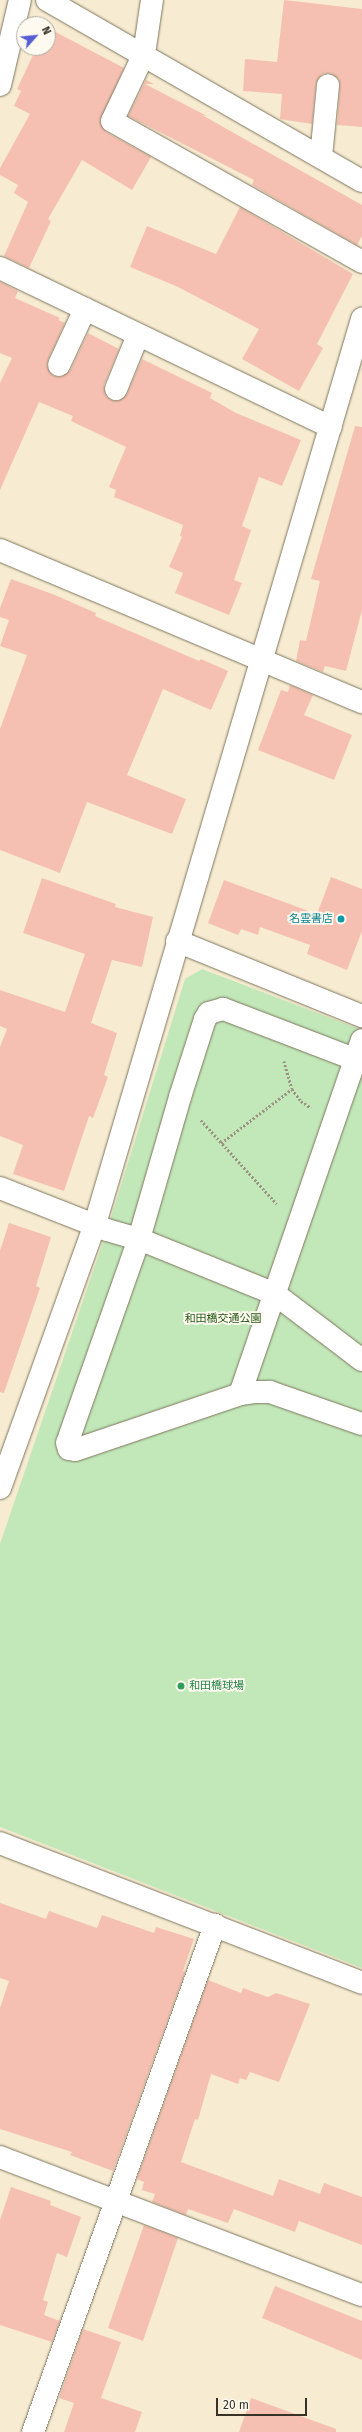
<!DOCTYPE html>
<html>
<head>
<meta charset="utf-8">
<style>
	body { margin:0 }
	#map { position:relative; width:362px; height:2432px; overflow:hidden; background:#f7ecd2; font-family:"Fira Sans","Noto Sans JP",sans-serif }
	div>[style] { position:absolute }
	.green>* { inset:0; background:#c2e8b9 }
	.building>* { inset:0; background:#f5c0b1 }
	.path>* { height:2.5px; margin-top:-1.25px; transform-origin:0; background:repeating-linear-gradient(90deg,#9b9381 0 2px,transparent 0 4px) }
	.roads { filter:drop-shadow(0 0 1px #7e755e) drop-shadow(0 0 1px #7e755e) }
	.minor>* { height:22px; margin:-11px; padding:0 11px; transform-origin:11px; border-radius:11px; background:#fff }
	.dots>* { width:11px; height:11px; translate:-50% -50%; box-sizing:border-box; border:2px solid #fefaef; border-radius:50% }
	span { translate:-50% -50%; white-space:nowrap; text-align:center; line-height:1.15; -webkit-text-stroke:3.5px #fefaef; paint-order:stroke }
	.culture-label { font-size:11px; color:#0d838f }
	.right { translate:-100% -50%; text-align:right }
	.park-label { font-size:11px; color:#255816 }
	.leisure-label { font-size:11px; color:#27864d }
	.left { translate:0 -50%; text-align:left }
	.north { position:absolute; left:16px; top:16px; width:40px; height:40px; box-sizing:border-box; background:#fefaef; border:1px solid #aeaa9f; border-radius:50%; rotate:63deg; font-size:11px; font-weight:700; line-height:16px; text-align:center; color:#363228 }
	.north::after { content:''; display:block; margin:auto; width:14px; height:18px; background:#565ed5; clip-path:polygon(50% 0,100% 100%,50% 72%,0 100%) }
	.scale { position:absolute; left:216px; top:2398px; width:91px; height:18px; box-sizing:border-box; border:2px solid #363228; border-top:0; padding-left:5px; font-size:12px; line-height:14px; white-space:nowrap; color:#363228; -webkit-text-stroke:3px #fefaef; paint-order:stroke }
</style>
</head>
<body>
<div id="map">
	<div class="green">
		<div style="clip-path:polygon(202px 969px,362px 1030px,362px 1968px,0 1827px,0 1544px,107px 1230px,185px 979px)"></div>
	</div>
	<div class="building">
		<div style="clip-path:polygon(284px 0,362px 9px,362px 127px,337px 125px,340px 86px,339px 79px,330px 73px,322px 74px,316px 83px,312px 124px,280px 119px,282px 94px,243px 91px,245px 59px,277px 62px)"></div>
		<div style="clip-path:polygon(48px 28px,124px 68px,100px 122px,106px 132px,151px 157px,132px 190px,82px 160px,48px 219px,51px 221px,29px 268px,4px 256px,28px 202px,14px 193px,18px 185px,0 175px,0 168px,30px 114px,14px 106px,21px 91px,17px 89px,33px 55px,24px 51px,26px 48px,48px 48px)"></div>
		<div style="clip-path:polygon(146px 80px,154px 84px,145px 84px,207px 116px,202px 115px,362px 205px,362px 236px,357px 245px,252px 185px,254px 180px,128px 116px)"></div>
		<div style="clip-path:polygon(240px 207px,353px 274px,317px 344px,323px 348px,299px 391px,242px 359px,259px 329px,176px 286px,130px 267px,147px 226px,216px 254px)"></div>
		<div style="clip-path:polygon(0 282px,18px 291px,15px 298px,60px 318px,58px 320px,65px 323px,48px 360px,47px 366px,53px 376px,60px 377px,70px 371px,88px 333px,119px 349px,104px 385px,106px 396px,111px 400px,118px 401px,127px 394px,142px 359px,212px 393px,210px 398px,236px 413px,301px 440px,282px 486px,259px 477px,242px 526px,251px 530px,234px 580px,242px 583px,229px 615px,175px 593px,183px 573px,169px 567px,182px 537px,180px 536px,183px 525px,114px 497px,116px 490px,109px 487px,126px 447px,71px 421px,73px 416px,39px 402px,0 490px,0 383px,12px 358px,0 353px)"></div>
		<div style="clip-path:polygon(355px 426px,362px 427px,362px 610px,346px 671px,325px 666px,323px 672px,296px 661px,300px 640px,306px 641px,320px 581px,311px 579px)"></div>
		<div style="clip-path:polygon(11px 579px,55px 595px,96px 613px,95px 616px,199px 661px,201px 659px,228px 671px,211px 710px,163px 689px,127px 775px,186px 799px,172px 834px,87px 802px,60px 873px,0 850px,0 729px,27px 655px,0 646px,9px 620px,0 617px,0 608px)"></div>
		<div style="clip-path:polygon(290px 685px,313px 695px,304px 715px,352px 735px,334px 780px,258px 750px,281px 690px,288px 692px)"></div>
		<div style="clip-path:polygon(331px 877px,362px 889px,362px 931px,347px 970px,307px 954px,310px 945px,260px 927px,258px 935px,241px 929px,238px 935px,208px 923px,224px 880px,317px 914px)"></div>
		<div style="clip-path:polygon(42px 878px,116px 904px,115px 907px,153px 917px,142px 967px,112px 960px,91px 1023px,117px 1033px,104px 1075px,108px 1077px,93px 1118px,89px 1116px,64px 1191px,13px 1174px,23px 1145px,0 1136px,0 1047px,7px 1029px,0 1026px,0 990px,65px 1012px,85px 954px,23px 933px)"></div>
		<div style="clip-path:polygon(9px 1223px,51px 1237px,36px 1286px,40px 1288px,4px 1393px,0 1392px,0 1251px)"></div>
		<div style="clip-path:polygon(0 1903px,46px 1919px,49px 1911px,97px 1928px,102px 1915px,154px 1933px,156px 1927px,194px 1939px,183px 1971px,185px 1972px,113px 2171px,70px 2155px,72px 2152px,0 2129px,0 2008px,9px 1981px,0 1978px)"></div>
		<div style="clip-path:polygon(208px 1980px,241px 1993px,243px 1988px,268px 1997px,276px 1993px,310px 2004px,279px 2082px,250px 2072px,246px 2080px,240px 2078px,238px 2084px,211px 2074px,198px 2120px,195px 2119px,181px 2162px,273px 2196px,279px 2179px,320px 2194px,324px 2183px,362px 2197px,362px 2245px,299px 2221px,295px 2232px,234px 2209px,228px 2223px,188px 2209px,186px 2215px,152px 2202px,155px 2194px,142px 2190px,144px 2182px,137px 2179px)"></div>
		<div style="clip-path:polygon(11px 2187px,51px 2201px,50px 2205px,81px 2217px,67px 2257px,57px 2253px,43px 2300px,48px 2302px,44px 2315px,60px 2321px,52px 2342px,0 2325px,0 2220px)"></div>
		<div style="clip-path:polygon(144px 2225px,178px 2238px,143px 2341px,108px 2328px)"></div>
		<div style="clip-path:polygon(275px 2286px,362px 2321px,362px 2360px,262px 2318px)"></div>
		<div style="clip-path:polygon(83px 2329px,121px 2342px,101px 2398px,142px 2412px,135px 2432px,64px 2432px,74px 2403px,59px 2398px)"></div>
		<div style="clip-path:polygon(251px 2398px,336px 2429px,336px 2432px,239px 2432px)"></div>
	</div>
	<div class="path">
		<div style="left:284px;top:1061px;width:29px;rotate:74deg"></div>
		<div style="left:292px;top:1089px;width:15px;rotate:53deg"></div>
		<div style="left:301px;top:1101px;width:12px;rotate:35deg"></div>
		<div style="left:201px;top:1120px;width:113px;rotate:47.9deg"></div>
		<div style="left:221px;top:1143px;width:89px;rotate:-37.3deg"></div>
	</div>
	<div class="roads">
		<div class="minor">
			<div style="left:47px;top:0;width:363px;rotate:29.9deg"></div>
			<div style="left:152px;top:0;width:55px;rotate:98.4deg"></div>
			<div style="left:144px;top:54px;width:74px;rotate:115.5deg"></div>
			<div style="left:112px;top:121px;width:287px;rotate:29.4deg"></div>
			<div style="left:0;top:85px;width:87px;rotate:-76.8deg"></div>
			<div style="left:321px;top:157px;width:72px;rotate:-84.4deg"></div>
			<div style="left:0;top:268px;width:367px;rotate:25.7deg"></div>
			<div style="left:59px;top:365px;width:62px;rotate:-65.1deg"></div>
			<div style="left:116px;top:389px;width:58px;rotate:-67.8deg"></div>
			<div style="left:0;top:550px;width:393px;rotate:22.8deg"></div>
			<div style="left:177px;top:941px;width:200px;rotate:22.1deg"></div>
			<div style="left:362px;top:1062px;width:149px;rotate:-159.1deg"></div>
			<div style="left:223px;top:1009px;width:15px;rotate:164deg"></div>
			<div style="left:209px;top:1013px;width:7px;rotate:124deg"></div>
			<div style="left:205px;top:1019px;width:82px;rotate:107.8deg"></div>
			<div style="left:180px;top:1097px;width:148px;rotate:106.1deg"></div>
			<div style="left:139px;top:1239px;width:216px;rotate:109.4deg"></div>
			<div style="left:67px;top:1443px;width:6px;rotate:72deg"></div>
			<div style="left:69px;top:1449px;width:6px;rotate:9deg"></div>
			<div style="left:75px;top:1450px;width:174px;rotate:-18.7deg"></div>
			<div style="left:240px;top:1394px;width:17px;rotate:-7deg"></div>
			<div style="left:257px;top:1392px;width:13px"></div>
			<div style="left:270px;top:1392px;width:97px;rotate:19.2deg"></div>
			<div style="left:0;top:1188px;width:115px;rotate:21.4deg"></div>
			<div style="left:107px;top:1230px;width:33px;rotate:16deg"></div>
			<div style="left:139px;top:1239px;width:147px;rotate:22deg"></div>
			<div style="left:275px;top:1294px;width:109px;rotate:37.2deg"></div>
			<div style="left:240px;top:1394px;width:374px;rotate:-71deg"></div>
			<div style="left:0;top:1488px;width:281px;rotate:-70.2deg"></div>
			<div style="left:95px;top:1224px;width:944px;rotate:-73.56deg"></div>
			<div style="left:0;top:1843px;width:388px;rotate:21.1deg"></div>
			<div style="left:0;top:2157px;width:387px;rotate:20.9deg"></div>
			<div style="left:33px;top:2432px;width:539px;rotate:-70.25deg"></div>
		</div>
	</div>
	<div class="dots">
		<div style="left:341px;top:919px;background:#0f9aa8"></div>
		<div style="left:181px;top:1686px;background:#2e9e5b"></div>
	</div>
	<div class="culture-label">
		<span class="right" style="left:333px;top:919px">名雲書店</span>
	</div>
	<div class="park-label">
		<span style="left:223px;top:1319px">和田橋交通公園</span>
	</div>
	<div class="leisure-label">
		<span class="left" style="left:189px;top:1686px">和田橋球場</span>
	</div>
	<div class="north">N</div>
	<div class="scale">20 m</div>
</div>
</body>
</html>
